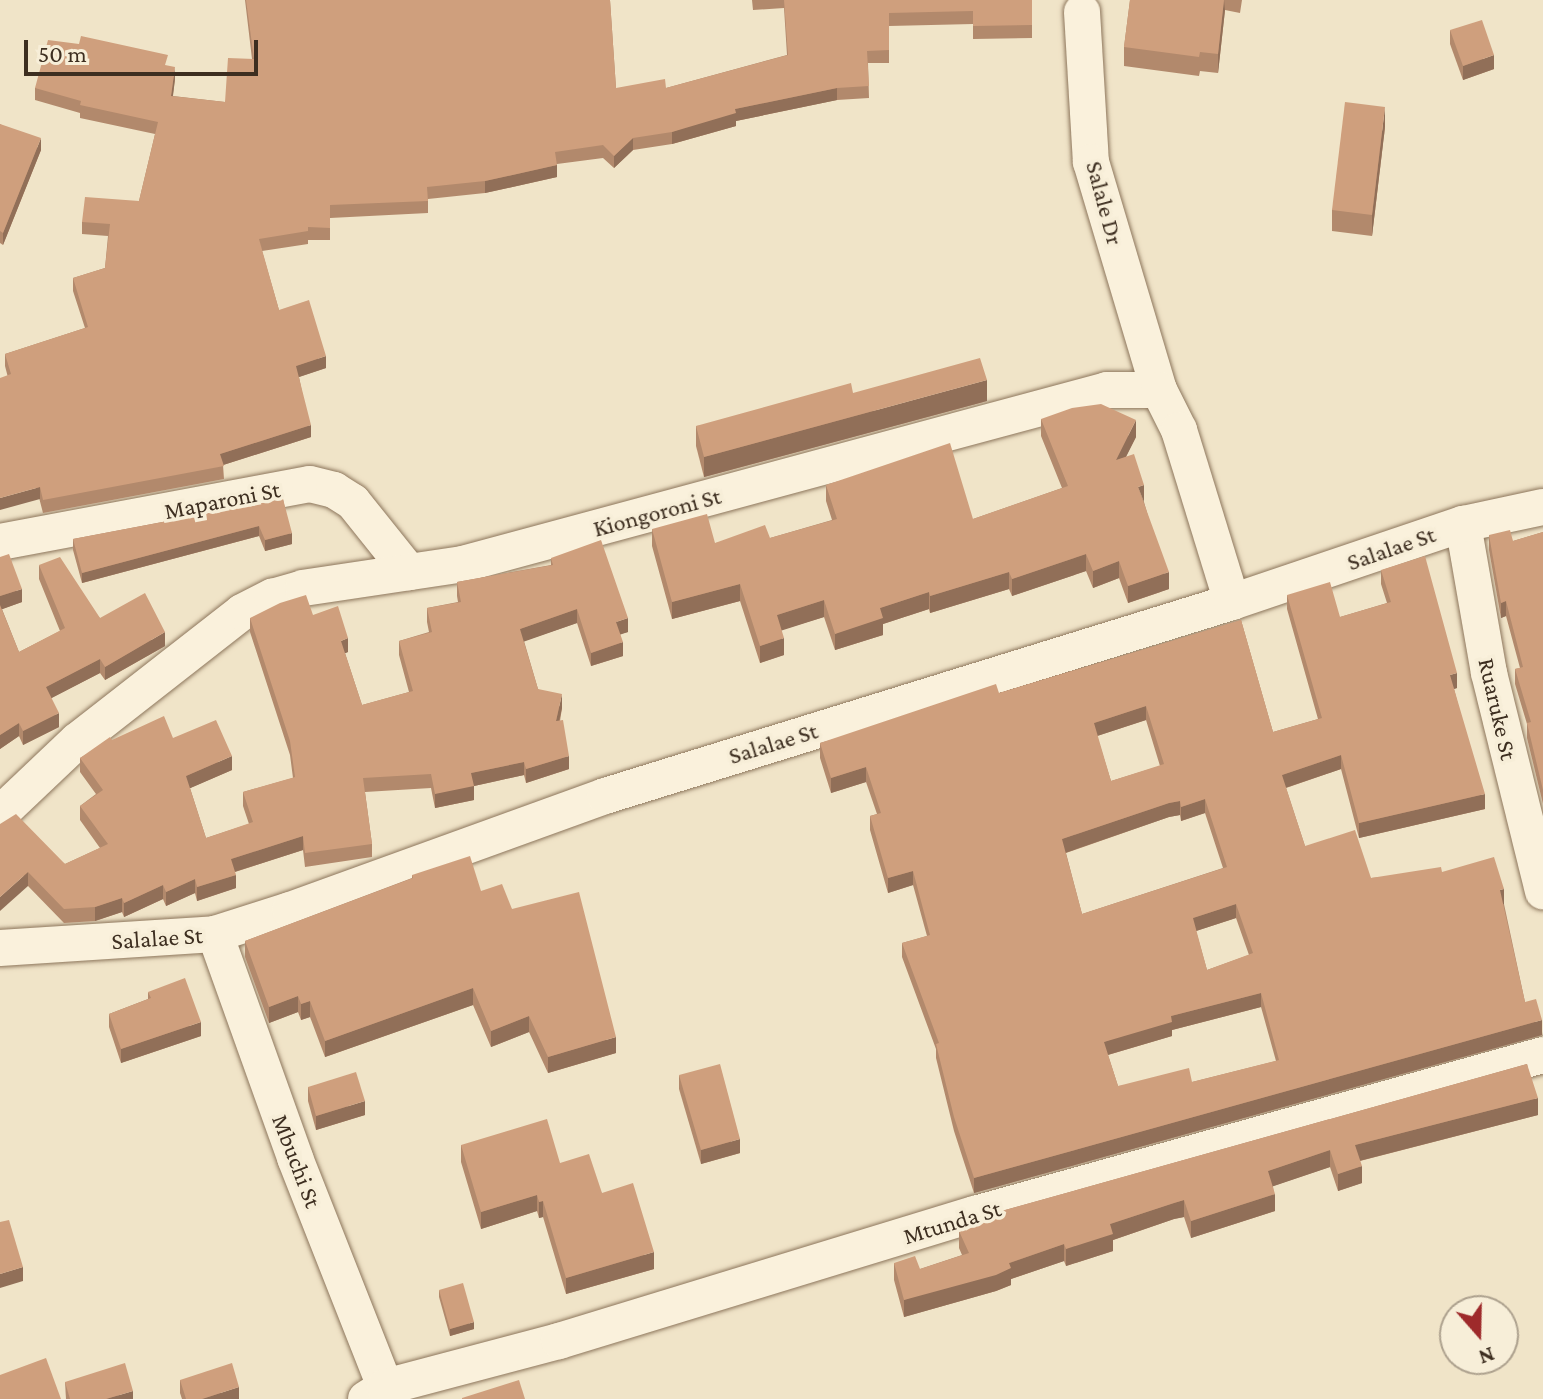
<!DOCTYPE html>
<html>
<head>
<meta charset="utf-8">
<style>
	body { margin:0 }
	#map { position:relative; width:1543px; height:1399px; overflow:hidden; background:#f0e4c8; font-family:"Crimson Pro",serif }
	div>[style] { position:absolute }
	.roads { filter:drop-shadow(0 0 2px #8d765c) drop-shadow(0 0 2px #8d765c) }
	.street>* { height:36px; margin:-18px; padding:0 18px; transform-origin:18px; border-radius:18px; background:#faf1dc }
	.wall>* { inset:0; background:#b2896c }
	.shaded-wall>* { inset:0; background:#916f58 }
	.building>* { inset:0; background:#cf9f7d }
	span { translate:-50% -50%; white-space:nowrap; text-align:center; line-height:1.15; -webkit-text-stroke:7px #f7eed8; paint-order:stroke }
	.street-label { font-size:24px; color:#3d2e20 }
	.north { position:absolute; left:1439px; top:1295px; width:80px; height:80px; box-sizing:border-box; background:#f7eed8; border:2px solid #ada18e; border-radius:50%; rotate:160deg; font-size:22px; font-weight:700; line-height:32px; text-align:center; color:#3d2e20 }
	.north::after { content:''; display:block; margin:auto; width:28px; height:36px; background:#9e2a2b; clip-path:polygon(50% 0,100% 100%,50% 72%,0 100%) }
	.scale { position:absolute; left:24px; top:40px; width:234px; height:36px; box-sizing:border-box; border:4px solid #3d2e20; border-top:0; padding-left:10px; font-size:24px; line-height:28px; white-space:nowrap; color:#3d2e20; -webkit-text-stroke:6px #f7eed8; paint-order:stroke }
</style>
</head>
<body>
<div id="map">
	<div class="roads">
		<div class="street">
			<div style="left:1082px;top:12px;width:150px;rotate:86.6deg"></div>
			<div style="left:1091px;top:162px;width:238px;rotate:73.4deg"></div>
			<div style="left:1463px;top:524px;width:151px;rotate:80.1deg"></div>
			<div style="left:1489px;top:673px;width:225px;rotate:76.1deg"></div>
			<div style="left:0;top:542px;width:315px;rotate:-10.6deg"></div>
			<div style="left:310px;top:484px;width:25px;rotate:14deg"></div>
			<div style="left:334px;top:490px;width:22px;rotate:32deg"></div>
			<div style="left:353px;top:502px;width:90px;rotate:51.3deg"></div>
			<div style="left:0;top:814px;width:106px;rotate:-43.5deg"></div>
			<div style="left:77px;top:741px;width:209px;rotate:-38deg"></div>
			<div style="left:242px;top:612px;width:34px;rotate:-27deg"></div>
			<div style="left:272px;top:597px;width:32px;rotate:-16deg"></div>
			<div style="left:303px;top:588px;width:162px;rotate:-8.5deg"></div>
			<div style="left:463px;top:564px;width:667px;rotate:-15.12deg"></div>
			<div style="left:1107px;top:390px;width:52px"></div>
			<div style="left:1159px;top:390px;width:45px;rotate:63.4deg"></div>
			<div style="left:1179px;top:430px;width:180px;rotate:72.9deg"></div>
			<div style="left:215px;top:934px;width:238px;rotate:70.3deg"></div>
			<div style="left:295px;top:1158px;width:246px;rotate:68.5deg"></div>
			<div style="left:0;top:948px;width:215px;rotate:-3.7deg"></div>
			<div style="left:215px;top:934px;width:79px;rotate:-17.7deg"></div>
			<div style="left:290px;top:910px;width:335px;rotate:-19.9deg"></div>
			<div style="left:605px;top:796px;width:656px;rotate:-17.19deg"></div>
			<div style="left:1232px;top:602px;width:244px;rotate:-18.7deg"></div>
			<div style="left:1463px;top:524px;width:82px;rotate:-12deg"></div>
			<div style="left:366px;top:1399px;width:22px;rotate:-32deg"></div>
			<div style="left:385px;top:1387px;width:180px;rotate:-14.8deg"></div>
			<div style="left:559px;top:1341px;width:435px;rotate:-17deg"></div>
			<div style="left:975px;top:1214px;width:590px;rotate:-15.64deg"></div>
		</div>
	</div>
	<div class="wall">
		<div style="clip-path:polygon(245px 0,610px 0,616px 88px,666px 88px,787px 55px,784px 8px,753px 10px,752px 0,1045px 0,1032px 0,1032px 38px,973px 39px,973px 24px,889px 26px,889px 63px,868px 63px,869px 98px,837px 100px,736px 121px,736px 126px,672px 144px,633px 150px,614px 168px,603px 158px,557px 164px,557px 177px,485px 193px,428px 199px,428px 213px,330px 218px,330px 240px,308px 240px,308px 244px,262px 251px,279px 310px,326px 368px,299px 377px,311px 437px,223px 465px,224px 479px,43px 513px,5px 366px,5px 354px,85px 328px,73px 291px,73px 278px,105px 268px,108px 236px,82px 234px,82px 222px,139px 201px,155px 134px,80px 118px,80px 113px,35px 100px,35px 88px,168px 66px,175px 79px,173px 96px,225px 102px,252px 59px)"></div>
		<div style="clip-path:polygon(1130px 0,1242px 0,1240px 13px,1225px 10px,1218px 73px,1200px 71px,1199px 76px,1124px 66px,1124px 47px)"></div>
		<div style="clip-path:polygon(1450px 30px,1494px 69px,1463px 80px,1450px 44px)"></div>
		<div style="clip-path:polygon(0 124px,41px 150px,3px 245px,0 243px)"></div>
		<div style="clip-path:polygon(1385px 127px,1372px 236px,1332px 231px,1332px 210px)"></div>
		<div style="clip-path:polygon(987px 401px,704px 477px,696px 446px,696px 426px)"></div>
		<div style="clip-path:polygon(1041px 419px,1136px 437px,1126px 456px,1144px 502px,1169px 589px,1128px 603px,1119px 578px,1093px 588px,1086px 571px,1012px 596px,1009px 589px,930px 613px,929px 609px,883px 624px,883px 635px,835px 650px,824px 617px,781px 630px,784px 655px,760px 663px,740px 601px,672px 619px,652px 546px,652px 529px,715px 543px,770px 538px,832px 520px,826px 501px,826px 485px,973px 519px,1062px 488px,1041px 436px)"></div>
		<div style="clip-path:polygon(283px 499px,292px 544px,265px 551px,259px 536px,82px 583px,73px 550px,73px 539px)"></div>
		<div style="clip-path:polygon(1543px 532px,1543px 804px,1527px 738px,1527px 724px,1515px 684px,1515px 669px,1520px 668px,1506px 616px,1501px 618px,1489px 550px,1489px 535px,1513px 541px)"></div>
		<div style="clip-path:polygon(0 557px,22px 602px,2px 609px,19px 652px,60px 631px,39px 579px,39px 565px,100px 618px,165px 646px,105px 680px,100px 673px,51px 698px,59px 727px,23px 745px,19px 736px,0 749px)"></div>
		<div style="clip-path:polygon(551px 558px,628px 632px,620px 634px,623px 656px,591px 666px,577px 623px,524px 641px,538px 689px,562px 708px,560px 721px,569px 769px,526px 783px,524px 775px,474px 786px,474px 800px,435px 808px,431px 788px,365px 792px,372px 844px,372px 857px,305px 867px,303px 850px,235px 872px,236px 888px,197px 901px,195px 893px,166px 906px,163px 899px,124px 917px,122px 912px,95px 921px,64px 923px,28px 886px,0 824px,65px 864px,100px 848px,80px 820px,80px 806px,96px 794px,80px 772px,80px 758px,112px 740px,173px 738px,232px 770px,190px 788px,206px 838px,249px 824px,243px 806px,243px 792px,293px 778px,290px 755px,250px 632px,250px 618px,313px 615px,348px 652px,345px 653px,362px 705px,409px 692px,399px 655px,399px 641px,429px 632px,427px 622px,427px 608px,458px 602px,457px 596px,457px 582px,551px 565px)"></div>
		<div style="clip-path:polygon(evenodd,1381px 570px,1457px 688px,1454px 689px,1485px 809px,1359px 838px,1341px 769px,1286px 788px,1305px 846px,1371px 878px,1442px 872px,1504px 904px,1525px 1002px,1542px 1035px,974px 1193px,954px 1131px,936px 1058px,936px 1049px,902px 957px,902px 943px,927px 936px,913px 885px,888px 893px,870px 830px,870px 816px,877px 814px,866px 782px,831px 793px,820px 758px,820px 743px,999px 693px,1241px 620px,1273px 732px,1318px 719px,1287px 609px,1287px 595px,1340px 617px,1387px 603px,1381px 584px,1381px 570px,1146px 720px,1160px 766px,1111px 781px,1097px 736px,1146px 720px,1381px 570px,1205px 813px,1223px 868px,1082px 914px,1066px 853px,1169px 817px,1180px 815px,1181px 821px,1205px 813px,1381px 570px,1236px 918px,1249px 955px,1207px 970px,1196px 931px,1236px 918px,1381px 570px,1261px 1007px,1276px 1061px,1192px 1082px,1118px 1086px,1108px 1055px,1172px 1036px,1172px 1030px,1261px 1007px)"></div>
		<div style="clip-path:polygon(412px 875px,481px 891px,512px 909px,616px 1053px,548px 1073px,529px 1032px,491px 1047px,473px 1005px,325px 1057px,310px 1017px,301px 1020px,298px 1012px,269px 1023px,245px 957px,245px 941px,412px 878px)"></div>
		<div style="clip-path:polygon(148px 992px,201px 1036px,121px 1063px,109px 1027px,109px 1014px,148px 999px)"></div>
		<div style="clip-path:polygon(1527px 1064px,1538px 1115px,1360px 1161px,1362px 1183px,1338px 1191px,1330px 1167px,1273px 1186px,1275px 1211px,1191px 1238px,1184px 1217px,1174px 1219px,1113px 1240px,1113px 1251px,1066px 1266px,1064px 1261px,1011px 1279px,1011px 1285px,996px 1291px,904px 1317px,894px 1280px,894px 1263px,920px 1269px,962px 1255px,959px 1248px,959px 1231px,980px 1223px,980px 1217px)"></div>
		<div style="clip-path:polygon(679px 1075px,740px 1153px,701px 1164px,679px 1089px)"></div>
		<div style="clip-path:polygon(308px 1087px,365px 1115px,316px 1130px,308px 1101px)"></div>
		<div style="clip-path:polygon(461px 1145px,560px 1163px,602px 1193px,654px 1269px,566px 1294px,543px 1217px,539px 1218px,537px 1211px,481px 1229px,461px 1162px)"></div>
		<div style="clip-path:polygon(439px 1290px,474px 1329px,450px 1336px,439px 1297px)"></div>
		<div style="clip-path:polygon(180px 1380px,239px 1399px,182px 1399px,180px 1393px)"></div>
		<div style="clip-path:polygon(65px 1382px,133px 1399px,66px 1399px)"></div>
	</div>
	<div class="shaded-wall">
		<div style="clip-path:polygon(1224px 0,1225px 10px,1218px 73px,1218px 54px)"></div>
		<div style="clip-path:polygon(1494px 55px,1494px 69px,1463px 80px,1463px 66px)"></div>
		<div style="clip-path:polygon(175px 67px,175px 79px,171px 109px,171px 96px)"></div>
		<div style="clip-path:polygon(837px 88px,837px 100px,736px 121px,736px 126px,672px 144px,672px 132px,735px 109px)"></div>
		<div style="clip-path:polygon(1385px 107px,1385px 127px,1372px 236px,1372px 215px)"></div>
		<div style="clip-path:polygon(41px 138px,41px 150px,3px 245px,3px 233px)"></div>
		<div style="clip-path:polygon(633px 138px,633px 150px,614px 168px,614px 156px)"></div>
		<div style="clip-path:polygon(557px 165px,557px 177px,485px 193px,485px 181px)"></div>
		<div style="clip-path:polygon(326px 356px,326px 368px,296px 378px,296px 366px)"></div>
		<div style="clip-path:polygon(987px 380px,987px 401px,704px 477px,704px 457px)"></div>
		<div style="clip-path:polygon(1136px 420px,1136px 437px,1116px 477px,1116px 460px)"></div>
		<div style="clip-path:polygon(311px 425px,311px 437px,220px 466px,220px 454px)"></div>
		<div style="clip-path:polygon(1144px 485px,1144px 502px,1138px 487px)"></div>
		<div style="clip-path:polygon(40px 487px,40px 499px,0 510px,0 498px)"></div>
		<div style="clip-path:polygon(259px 526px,259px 536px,82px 583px,82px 573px)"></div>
		<div style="clip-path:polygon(292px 533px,292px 544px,265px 551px,265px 540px)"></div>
		<div style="clip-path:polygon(1086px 554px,1086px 571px,1012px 596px,1012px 579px)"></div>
		<div style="clip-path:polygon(1119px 561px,1119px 578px,1093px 588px,1093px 571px)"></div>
		<div style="clip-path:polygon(1009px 572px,1009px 589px,930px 613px,930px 596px)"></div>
		<div style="clip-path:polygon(1169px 572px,1169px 589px,1128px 603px,1128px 586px)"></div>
		<div style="clip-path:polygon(740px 584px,740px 601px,672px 619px,672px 602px)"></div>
		<div style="clip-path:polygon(22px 589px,22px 602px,0 610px,0 596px)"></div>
		<div style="clip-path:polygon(929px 592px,929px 609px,883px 624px,883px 635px,835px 650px,835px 634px,880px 608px)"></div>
		<div style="clip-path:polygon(824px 600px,824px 617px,777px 632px,777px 615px)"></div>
		<div style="clip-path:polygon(1506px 601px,1506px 616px,1501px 618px,1501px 603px)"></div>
		<div style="clip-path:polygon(577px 609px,577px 623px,520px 643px,520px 629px)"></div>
		<div style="clip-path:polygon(628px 618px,628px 632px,616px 636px,616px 622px)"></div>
		<div style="clip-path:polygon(165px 632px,165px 646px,105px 680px,105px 667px)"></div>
		<div style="clip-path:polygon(348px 638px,348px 652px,341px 655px,341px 641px)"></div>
		<div style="clip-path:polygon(784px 638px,784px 655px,760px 663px,760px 646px)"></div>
		<div style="clip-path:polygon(623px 642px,623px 656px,591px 666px,591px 653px)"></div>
		<div style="clip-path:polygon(100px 659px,100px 673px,46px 701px,46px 687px)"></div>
		<div style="clip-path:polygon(1457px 673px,1457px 688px,1450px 690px,1450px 675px)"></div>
		<div style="clip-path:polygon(562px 694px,562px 708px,556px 735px,556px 721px)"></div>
		<div style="clip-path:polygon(1146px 706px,1146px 720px,1094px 737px,1094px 723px)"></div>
		<div style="clip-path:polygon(59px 713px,59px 727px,23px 745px,23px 731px)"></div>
		<div style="clip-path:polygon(19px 723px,19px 736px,0 749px,0 735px)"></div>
		<div style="clip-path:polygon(1341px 755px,1341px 769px,1282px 789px,1282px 775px)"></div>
		<div style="clip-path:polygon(232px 756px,232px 770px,186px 790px,186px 776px)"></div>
		<div style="clip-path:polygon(569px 756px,569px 769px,526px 783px,526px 769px)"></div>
		<div style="clip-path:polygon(524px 762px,524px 775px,474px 786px,474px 800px,435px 808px,435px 794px,471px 773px)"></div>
		<div style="clip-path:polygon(866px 767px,866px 782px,831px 793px,831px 778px)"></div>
		<div style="clip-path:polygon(1485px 794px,1485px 809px,1359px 838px,1359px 823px)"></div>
		<div style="clip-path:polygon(1205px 799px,1205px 813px,1181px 821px,1181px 807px)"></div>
		<div style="clip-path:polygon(1180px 801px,1180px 815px,1169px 817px,1062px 854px,1062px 839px,1169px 803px)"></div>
		<div style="clip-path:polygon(303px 836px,303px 850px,231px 873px,231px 859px)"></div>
		<div style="clip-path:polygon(913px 871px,913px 885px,888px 893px,888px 878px)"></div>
		<div style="clip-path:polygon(28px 872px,28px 886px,0 911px,0 897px)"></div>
		<div style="clip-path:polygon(236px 875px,236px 888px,197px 901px,197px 887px)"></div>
		<div style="clip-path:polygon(195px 879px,195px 893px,166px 906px,166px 892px)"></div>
		<div style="clip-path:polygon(163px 885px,163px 899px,124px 917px,124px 903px)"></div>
		<div style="clip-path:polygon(1504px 889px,1504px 904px,1500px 905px,1500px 890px)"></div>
		<div style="clip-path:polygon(122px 898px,122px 912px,95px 921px,95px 907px)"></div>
		<div style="clip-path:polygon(1236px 904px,1236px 918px,1193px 932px,1193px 918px)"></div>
		<div style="clip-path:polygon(473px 988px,473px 1005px,325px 1057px,325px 1041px)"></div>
		<div style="clip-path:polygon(1261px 993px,1261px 1007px,1172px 1030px,1172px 1036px,1104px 1056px,1104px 1042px,1171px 1016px)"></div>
		<div style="clip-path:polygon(298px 996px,298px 1012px,269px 1023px,269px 1007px)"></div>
		<div style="clip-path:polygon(310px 1001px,310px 1017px,301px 1020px,301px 1004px)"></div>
		<div style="clip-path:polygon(529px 1016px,529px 1032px,491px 1047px,491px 1031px)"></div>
		<div style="clip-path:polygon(1542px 1020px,1542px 1035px,974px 1193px,974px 1178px)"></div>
		<div style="clip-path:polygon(201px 1022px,201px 1036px,121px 1063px,121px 1049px)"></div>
		<div style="clip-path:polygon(616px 1037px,616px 1053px,548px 1073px,548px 1057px)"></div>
		<div style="clip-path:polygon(1538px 1098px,1538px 1115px,1355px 1162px,1355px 1145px)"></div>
		<div style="clip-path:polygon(365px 1101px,365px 1115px,316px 1130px,316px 1116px)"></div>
		<div style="clip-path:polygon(740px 1139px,740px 1153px,701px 1164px,701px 1150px)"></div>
		<div style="clip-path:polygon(1330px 1150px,1330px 1167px,1268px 1188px,1268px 1171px)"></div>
		<div style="clip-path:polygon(1362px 1166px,1362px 1183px,1338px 1191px,1338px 1174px)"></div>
		<div style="clip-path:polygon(1275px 1194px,1275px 1211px,1191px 1238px,1191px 1221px)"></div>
		<div style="clip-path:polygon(537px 1195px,537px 1211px,481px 1229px,481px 1212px)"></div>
		<div style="clip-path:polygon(1184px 1200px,1184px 1217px,1174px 1219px,1113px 1240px,1113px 1251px,1066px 1266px,1066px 1249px,1110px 1224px,1174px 1203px)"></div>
		<div style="clip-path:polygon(543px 1201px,543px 1217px,539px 1218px,539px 1202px)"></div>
		<div style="clip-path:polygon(1064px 1244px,1064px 1261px,1011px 1279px,1011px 1285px,996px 1291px,904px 1317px,904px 1300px)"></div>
		<div style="clip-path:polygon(654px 1252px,654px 1269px,566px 1294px,566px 1278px)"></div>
		<div style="clip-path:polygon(23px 1267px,23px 1281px,0 1288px,0 1274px)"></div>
		<div style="clip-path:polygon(474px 1322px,474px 1329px,450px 1336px,450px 1329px)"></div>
		<div style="clip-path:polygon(239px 1387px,239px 1399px,202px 1399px)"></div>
		<div style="clip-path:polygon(133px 1391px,133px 1399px,106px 1399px)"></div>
	</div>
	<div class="building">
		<div style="clip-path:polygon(246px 0,610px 0,616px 88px,665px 79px,666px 88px,788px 55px,784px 0,1032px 0,1032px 25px,973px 26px,973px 11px,889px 13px,889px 50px,867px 51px,869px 86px,837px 88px,735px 109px,736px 113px,672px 132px,633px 138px,614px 156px,603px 145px,555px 152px,557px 165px,485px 181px,427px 187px,428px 201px,330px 205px,330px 228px,308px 227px,308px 231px,259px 239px,279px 310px,309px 300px,326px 356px,296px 366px,311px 425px,220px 454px,224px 466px,43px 500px,40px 487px,0 498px,0 378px,11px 374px,5px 354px,88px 327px,73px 278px,105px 268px,110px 224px,82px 222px,85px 197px,139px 201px,158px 122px,80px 105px,81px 101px,35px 88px,48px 40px,79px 44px,81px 36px,168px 55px,165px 65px,175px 67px,171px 96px,225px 102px,228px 58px,254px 59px)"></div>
		<div style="clip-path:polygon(1130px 0,1224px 0,1218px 54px,1200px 52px,1199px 57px,1124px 47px)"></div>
		<div style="clip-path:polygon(1482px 20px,1494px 55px,1463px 66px,1450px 30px)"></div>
		<div style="clip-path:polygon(1345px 102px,1385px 107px,1372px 215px,1332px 210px)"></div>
		<div style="clip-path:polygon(0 124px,41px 138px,3px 233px,0 231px)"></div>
		<div style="clip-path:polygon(980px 358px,987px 380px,704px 457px,696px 426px,851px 383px,853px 393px)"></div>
		<div style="clip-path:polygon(1101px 404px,1136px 420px,1116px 460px,1134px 454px,1144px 485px,1138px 487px,1169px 572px,1128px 586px,1119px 561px,1093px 571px,1086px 554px,1012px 579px,1009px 572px,930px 596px,929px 592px,880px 608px,883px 618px,835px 634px,824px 600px,777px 615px,784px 638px,760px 646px,740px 584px,672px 602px,652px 529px,707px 514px,715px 543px,765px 525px,770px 538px,837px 519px,826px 485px,950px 443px,973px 519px,1068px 486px,1041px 419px,1072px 408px)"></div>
		<div style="clip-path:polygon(283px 499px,292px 533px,265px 540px,259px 526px,82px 573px,73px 539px)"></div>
		<div style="clip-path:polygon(1510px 530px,1513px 541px,1543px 532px,1543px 790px,1527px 723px,1531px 722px,1515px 669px,1523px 667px,1506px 601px,1501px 603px,1489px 535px)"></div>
		<div style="clip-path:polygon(601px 540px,628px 618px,616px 622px,623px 642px,591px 653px,577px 609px,520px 629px,538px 689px,562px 694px,556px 721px,563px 720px,569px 756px,526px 769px,524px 762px,471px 773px,474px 786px,435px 794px,431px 774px,363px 778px,372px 844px,305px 853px,303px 836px,231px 859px,236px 875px,197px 887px,195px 879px,166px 892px,163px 885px,124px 903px,122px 898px,95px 907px,64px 909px,28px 872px,0 897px,0 824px,16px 814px,65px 864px,108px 844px,80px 806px,103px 790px,80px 758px,110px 737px,112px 740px,164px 716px,173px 738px,216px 720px,232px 756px,186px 776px,206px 838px,253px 822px,243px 792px,295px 777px,290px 741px,250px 618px,280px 603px,306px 595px,313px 615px,338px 606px,348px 638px,341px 641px,362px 705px,413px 691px,399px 641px,432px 632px,427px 608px,461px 602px,457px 582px,553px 565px,551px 558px)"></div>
		<div style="clip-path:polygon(9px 554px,22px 589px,0 596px,0 557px)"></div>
		<div style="clip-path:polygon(evenodd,1425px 556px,1457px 673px,1450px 675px,1485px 794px,1359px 823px,1341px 755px,1282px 775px,1305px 846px,1355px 830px,1371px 878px,1441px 867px,1442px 872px,1494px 857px,1504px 889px,1500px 890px,1525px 1002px,1536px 999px,1542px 1020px,974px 1178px,954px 1117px,936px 1044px,939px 1043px,902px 943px,930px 935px,913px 871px,888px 878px,870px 816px,881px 813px,866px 767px,831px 778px,820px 743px,996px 684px,999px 693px,1241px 620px,1273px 732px,1322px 718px,1287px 595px,1330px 582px,1340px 617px,1391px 602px,1381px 570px,1425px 556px,1146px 706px,1164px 764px,1111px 781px,1094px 723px,1146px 706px,1425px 556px,1205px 799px,1227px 867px,1082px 914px,1062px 839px,1169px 803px,1180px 801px,1181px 807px,1205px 799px,1425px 556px,1236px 904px,1253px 953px,1207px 970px,1193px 918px,1236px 904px,1425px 556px,1261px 993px,1279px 1060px,1192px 1082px,1189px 1068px,1118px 1086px,1104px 1042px,1172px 1022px,1171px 1016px,1261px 993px)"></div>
		<div style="clip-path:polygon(60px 557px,100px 618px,145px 593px,165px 632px,105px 667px,100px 659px,46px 687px,59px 713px,23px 731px,19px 723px,0 735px,0 605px,19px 652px,65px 628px,39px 565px)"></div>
		<div style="clip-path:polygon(470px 856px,481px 891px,502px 884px,512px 909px,579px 892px,616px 1037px,548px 1057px,529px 1016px,491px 1031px,473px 988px,325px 1041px,310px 1001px,301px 1004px,298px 996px,269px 1007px,245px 941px,413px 878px,412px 875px)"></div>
		<div style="clip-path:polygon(185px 978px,201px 1022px,121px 1049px,109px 1014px,151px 998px,148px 992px)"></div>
		<div style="clip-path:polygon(720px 1064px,740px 1139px,701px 1150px,679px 1075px)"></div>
		<div style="clip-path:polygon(1527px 1064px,1538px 1098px,1355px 1145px,1362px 1166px,1338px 1174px,1330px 1150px,1268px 1171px,1275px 1194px,1191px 1221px,1184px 1200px,1174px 1203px,1110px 1224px,1113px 1234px,1066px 1249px,1064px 1244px,1009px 1263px,1011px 1268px,996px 1275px,904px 1300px,894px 1263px,915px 1256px,920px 1269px,969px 1253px,959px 1231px,982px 1222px,980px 1217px)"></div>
		<div style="clip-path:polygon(356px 1072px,365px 1101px,316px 1116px,308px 1087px)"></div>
		<div style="clip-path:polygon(547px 1119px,560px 1163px,589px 1154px,602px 1193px,633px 1183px,654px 1252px,566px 1278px,543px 1201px,539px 1202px,537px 1195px,481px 1212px,461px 1145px)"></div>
		<div style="clip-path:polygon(9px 1220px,23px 1267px,0 1274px,0 1222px)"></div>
		<div style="clip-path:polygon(463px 1283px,474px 1322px,450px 1329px,439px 1290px)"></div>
		<div style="clip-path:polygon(46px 1358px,61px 1399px,0 1399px,0 1375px)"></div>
		<div style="clip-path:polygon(125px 1363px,133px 1391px,106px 1399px,70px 1399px,65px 1382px)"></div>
		<div style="clip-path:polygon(232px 1363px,239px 1387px,202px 1399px,186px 1399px,180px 1380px)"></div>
		<div style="clip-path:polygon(519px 1380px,525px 1399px,462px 1399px,462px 1398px)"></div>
	</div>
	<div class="street-label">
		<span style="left:1105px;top:203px;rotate:75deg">Salale Dr</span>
		<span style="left:222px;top:500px;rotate:-11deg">Maparoni St</span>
		<span style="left:657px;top:512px;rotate:-15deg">Kiongoroni St</span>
		<span style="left:1391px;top:548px;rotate:-19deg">Salalae St</span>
		<span style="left:1498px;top:709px;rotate:77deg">Ruaruke St</span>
		<span style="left:773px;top:743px;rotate:-17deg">Salalae St</span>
		<span style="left:157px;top:938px;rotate:-4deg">Salalae St</span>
		<span style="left:297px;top:1161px;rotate:69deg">Mbuchi St</span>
		<span style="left:952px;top:1222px;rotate:-17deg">Mtunda St</span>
	</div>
	<div class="north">N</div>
	<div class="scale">50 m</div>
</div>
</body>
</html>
